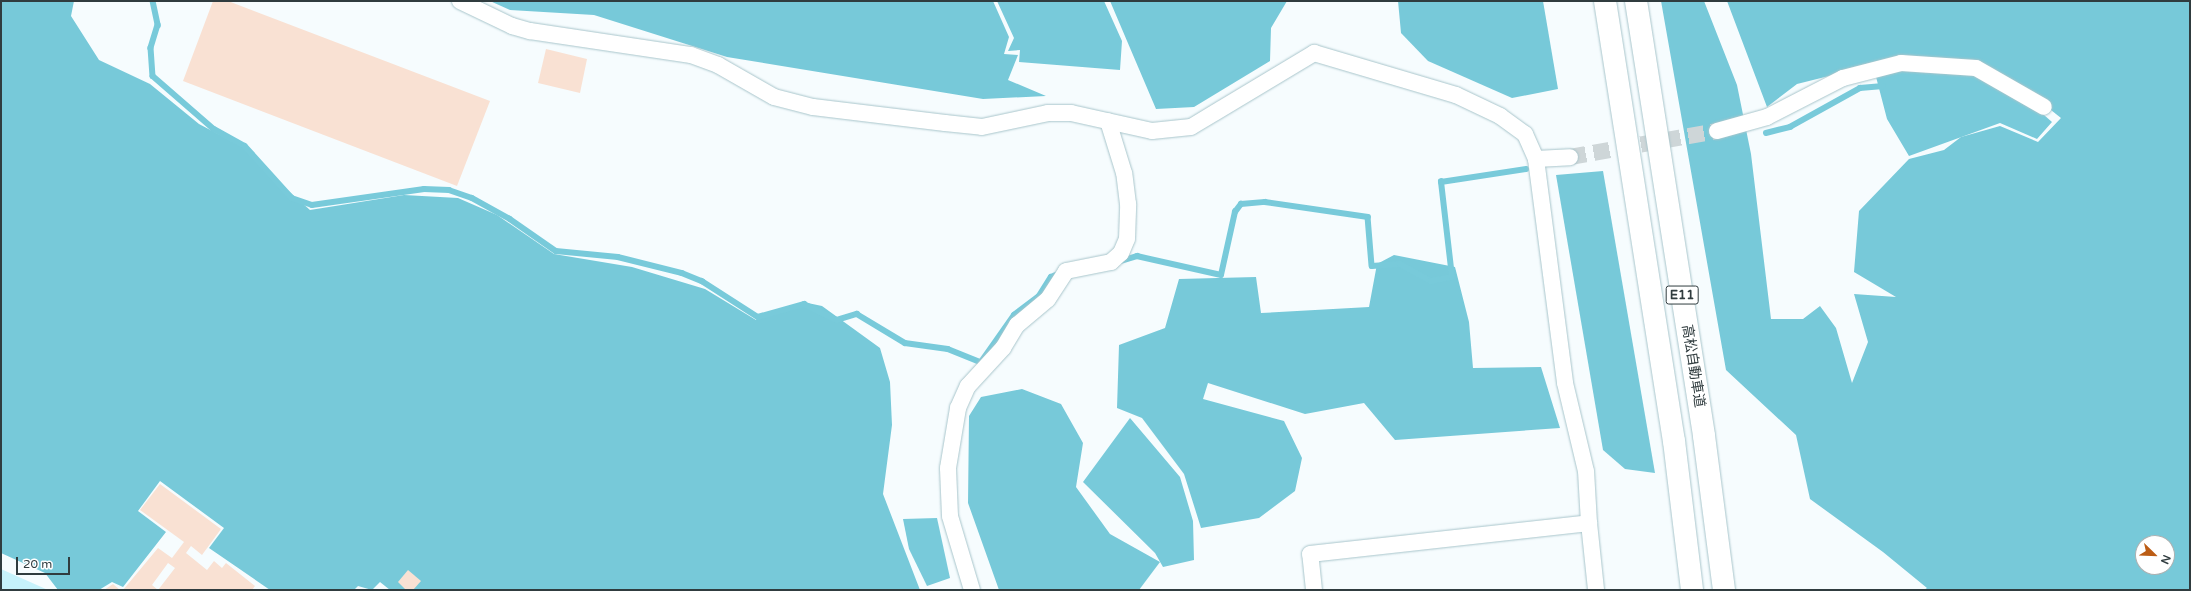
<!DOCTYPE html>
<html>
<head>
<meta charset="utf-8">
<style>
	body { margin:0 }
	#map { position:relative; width:2191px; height:591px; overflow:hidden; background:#f6fcfe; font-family:"Varela Round","Noto Sans JP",sans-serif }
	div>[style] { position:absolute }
	.green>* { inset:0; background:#c6f2fb }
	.forest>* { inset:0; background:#77c9d9 }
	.water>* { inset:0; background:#78cada }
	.stream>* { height:5.5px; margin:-2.75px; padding:0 2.75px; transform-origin:2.75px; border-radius:2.75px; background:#78cada }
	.building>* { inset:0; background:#f9e1d3 }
	.minor-tunnel>* { height:16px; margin-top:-8px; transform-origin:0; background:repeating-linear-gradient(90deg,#ced6d8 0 16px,transparent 0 24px) }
	.roads { filter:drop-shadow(0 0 1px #a8c5cb) drop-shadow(0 0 1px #a8c5cb) }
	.minor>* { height:16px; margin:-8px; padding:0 8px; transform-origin:8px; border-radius:8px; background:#fff }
	.motorway>* { height:22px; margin:-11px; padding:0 11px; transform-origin:11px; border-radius:11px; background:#fff }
	span { translate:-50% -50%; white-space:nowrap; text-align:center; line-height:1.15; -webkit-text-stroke:3px #fff; paint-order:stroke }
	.shield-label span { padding:1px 3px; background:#fff; border:1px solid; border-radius:3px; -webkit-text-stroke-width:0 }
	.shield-label { font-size:13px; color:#303c3f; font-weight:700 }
	.street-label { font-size:14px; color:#303c3f }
	.frame { position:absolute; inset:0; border:2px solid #303c3f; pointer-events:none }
	.north { position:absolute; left:2135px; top:535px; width:40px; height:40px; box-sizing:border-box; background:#fff; border:1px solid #acb1b2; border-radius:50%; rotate:113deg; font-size:11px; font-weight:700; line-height:16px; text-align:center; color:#303c3f }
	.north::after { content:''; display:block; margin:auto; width:14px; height:18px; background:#bc5d15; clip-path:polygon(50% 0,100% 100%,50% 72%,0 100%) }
	.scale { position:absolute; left:16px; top:557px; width:54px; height:18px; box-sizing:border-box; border:2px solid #303c3f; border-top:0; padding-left:5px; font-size:12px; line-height:14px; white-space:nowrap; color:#303c3f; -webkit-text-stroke:3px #fff; paint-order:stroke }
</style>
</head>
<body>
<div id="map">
	<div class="green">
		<div style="clip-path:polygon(1px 569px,48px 590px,1px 590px)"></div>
	</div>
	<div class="forest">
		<div style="clip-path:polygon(1px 1px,74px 1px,71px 16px,99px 60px,150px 84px,199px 124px,254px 153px,275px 179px,310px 210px,404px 195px,458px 198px,497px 215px,554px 254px,632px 267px,705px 289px,756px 320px,803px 302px,822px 306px,880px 348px,890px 382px,892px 425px,883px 494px,920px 590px,390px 590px,380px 582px,372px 590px,358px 586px,354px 590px,270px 590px,209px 548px,224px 528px,160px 481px,138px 511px,166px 532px,123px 587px,112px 582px,99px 590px,58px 590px,45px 573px,1px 553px)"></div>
		<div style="clip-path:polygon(490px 1px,993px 1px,1009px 37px,1004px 54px,1018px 55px,1008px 80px,1046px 96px,983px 99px,727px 57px,594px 15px,510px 10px)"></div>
		<div style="clip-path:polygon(1110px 1px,1287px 1px,1271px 28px,1270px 61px,1194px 107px,1156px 109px)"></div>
		<div style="clip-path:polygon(1398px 1px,1543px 1px,1558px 89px,1512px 98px,1428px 61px,1401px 33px)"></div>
		<div style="clip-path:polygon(evenodd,1661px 1px,1704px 1px,1737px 85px,1751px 154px,1771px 319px,1803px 319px,1820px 306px,1836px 328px,1852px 383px,1868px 342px,1854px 294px,1896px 297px,1854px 272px,1859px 211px,1909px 159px,1944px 150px,1961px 137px,2000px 126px,2038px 142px,2061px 118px,2023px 88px,1897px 59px,1797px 84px,1767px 107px,1727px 1px,2190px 1px,2190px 590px,1924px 590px,1927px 588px,1883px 552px,1810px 499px,1796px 435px,1726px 370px,1661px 1px,2143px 543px,2167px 543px,2167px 567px,2143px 567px,2143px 543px)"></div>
		<div style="clip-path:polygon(1603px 171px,1655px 473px,1625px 469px,1603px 450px,1556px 175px)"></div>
		<div style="clip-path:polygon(1394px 255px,1455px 267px,1469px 322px,1473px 368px,1541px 367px,1560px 428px,1395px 440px,1364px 403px,1305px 414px,1208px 383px,1203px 399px,1284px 421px,1302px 458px,1295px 491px,1259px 518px,1201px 528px,1184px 474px,1142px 418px,1117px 408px,1119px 345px,1165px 328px,1179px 279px,1256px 277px,1261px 313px,1369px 307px,1377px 264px)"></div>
		<div style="clip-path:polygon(1022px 389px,1061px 404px,1083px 443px,1076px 487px,1110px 534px,1160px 562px,1139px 590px,999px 590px,968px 503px,969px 416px,981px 397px)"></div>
	</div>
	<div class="water">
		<div style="clip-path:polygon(997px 1px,1104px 1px,1122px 41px,1120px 70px,1019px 62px,1020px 50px,1008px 51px,1014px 38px)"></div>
		<div style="clip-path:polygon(1924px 67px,1974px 71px,2027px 100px,2052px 122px,2037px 139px,2000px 123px,1909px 156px,1887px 119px,1875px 73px)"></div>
		<div style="clip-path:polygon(1130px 418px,1180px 477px,1193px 521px,1194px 560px,1163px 567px,1155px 553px,1083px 482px)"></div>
		<div style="clip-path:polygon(937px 518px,950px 578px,927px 586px,909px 549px,903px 519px)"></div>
	</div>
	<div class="stream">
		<div style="left:153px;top:1px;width:25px;rotate:78deg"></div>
		<div style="left:158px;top:25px;width:24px;rotate:107deg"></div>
		<div style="left:151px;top:48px;width:28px;rotate:86deg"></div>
		<div style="left:153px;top:76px;width:81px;rotate:41deg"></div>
		<div style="left:214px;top:129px;width:35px;rotate:29deg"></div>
		<div style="left:245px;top:146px;width:70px;rotate:47.9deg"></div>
		<div style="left:292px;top:198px;width:21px;rotate:19deg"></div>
		<div style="left:312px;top:205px;width:113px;rotate:-8.1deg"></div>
		<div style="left:424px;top:189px;width:25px;rotate:2deg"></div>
		<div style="left:449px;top:190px;width:24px;rotate:19deg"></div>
		<div style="left:472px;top:198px;width:43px;rotate:28.9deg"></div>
		<div style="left:510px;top:219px;width:56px;rotate:34.8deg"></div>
		<div style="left:556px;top:251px;width:62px;rotate:5.5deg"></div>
		<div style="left:618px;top:257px;width:66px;rotate:14deg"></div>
		<div style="left:682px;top:273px;width:22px;rotate:22deg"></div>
		<div style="left:702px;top:281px;width:67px;rotate:32.7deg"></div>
		<div style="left:758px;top:317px;width:48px;rotate:-15.8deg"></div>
		<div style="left:804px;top:304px;width:37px;rotate:26deg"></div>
		<div style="left:837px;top:320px;width:21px;rotate:-17deg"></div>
		<div style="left:857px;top:314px;width:56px;rotate:31.1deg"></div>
		<div style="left:905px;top:343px;width:43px;rotate:7.9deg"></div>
		<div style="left:948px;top:349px;width:35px;rotate:22deg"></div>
		<div style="left:981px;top:362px;width:57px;rotate:-54.9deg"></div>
		<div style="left:1014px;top:315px;width:31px;rotate:-37deg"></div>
		<div style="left:1039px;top:296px;width:22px;rotate:-58deg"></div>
		<div style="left:1051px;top:277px;width:8px;rotate:-23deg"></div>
		<div style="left:1766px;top:133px;width:25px;rotate:-14deg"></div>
		<div style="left:1790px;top:127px;width:80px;rotate:-29.1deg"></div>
		<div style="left:1860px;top:88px;width:23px;rotate:-5deg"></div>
		<div style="left:1121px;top:261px;width:17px;rotate:-17deg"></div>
		<div style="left:1137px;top:256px;width:86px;rotate:12.7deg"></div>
		<div style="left:1221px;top:275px;width:65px;rotate:-77.5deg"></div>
		<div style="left:1235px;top:212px;width:10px;rotate:-53deg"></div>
		<div style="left:1241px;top:204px;width:24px;rotate:-5deg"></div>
		<div style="left:1265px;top:202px;width:104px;rotate:8.3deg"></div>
		<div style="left:1368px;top:217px;width:49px;rotate:85.3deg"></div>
		<div style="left:1372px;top:266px;width:28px;rotate:-4deg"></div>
		<div style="left:1400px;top:264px;width:35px;rotate:29deg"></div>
		<div style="left:1431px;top:281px;width:21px;rotate:-11deg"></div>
		<div style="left:1452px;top:277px;width:96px;rotate:-96.6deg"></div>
		<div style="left:1441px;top:182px;width:86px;rotate:-8.7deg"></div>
	</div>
	<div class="building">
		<div style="clip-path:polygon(213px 1px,228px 1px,490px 101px,457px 186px,183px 81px)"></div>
		<div style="clip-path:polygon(546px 49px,587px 59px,580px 93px,538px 83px)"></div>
		<div style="clip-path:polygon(160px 484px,221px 529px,202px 555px,191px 546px,186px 553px,207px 570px,214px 561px,222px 568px,226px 563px,255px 586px,252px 590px,158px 590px,175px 568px,168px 563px,152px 585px,158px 590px,123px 590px,158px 548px,172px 558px,184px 542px,140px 510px)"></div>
		<div style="clip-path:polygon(408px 570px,421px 581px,413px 590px,406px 590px,398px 582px)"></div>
		<div style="clip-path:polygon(113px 584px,120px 590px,104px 590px)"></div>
	</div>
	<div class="minor-tunnel">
		<div style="left:1570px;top:157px;width:149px;rotate:-10deg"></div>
	</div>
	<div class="roads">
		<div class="minor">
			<div style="left:460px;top:1px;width:58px;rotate:25.7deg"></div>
			<div style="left:512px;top:26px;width:19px;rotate:16deg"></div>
			<div style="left:530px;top:31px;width:163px;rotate:8.5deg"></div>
			<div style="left:691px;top:55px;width:29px;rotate:20deg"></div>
			<div style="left:718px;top:65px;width:64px;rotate:29.7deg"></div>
			<div style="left:774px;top:97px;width:40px;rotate:14.4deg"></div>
			<div style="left:813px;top:107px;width:133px;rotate:6.9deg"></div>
			<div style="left:945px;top:123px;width:37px;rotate:6deg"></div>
			<div style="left:982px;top:127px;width:67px;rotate:-12deg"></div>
			<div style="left:1048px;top:113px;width:23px"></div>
			<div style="left:1071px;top:113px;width:83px;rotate:12.5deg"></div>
			<div style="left:1152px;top:131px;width:39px;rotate:-6deg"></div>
			<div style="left:1191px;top:127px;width:144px;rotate:-31deg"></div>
			<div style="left:1314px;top:53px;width:148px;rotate:16.5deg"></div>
			<div style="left:1456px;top:95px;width:49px;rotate:25.5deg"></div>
			<div style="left:1500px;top:116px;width:31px;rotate:36deg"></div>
			<div style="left:1525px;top:134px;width:27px;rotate:66deg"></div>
			<div style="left:1536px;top:159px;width:226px;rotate:82.6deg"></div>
			<div style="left:1565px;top:383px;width:90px;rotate:76.6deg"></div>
			<div style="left:1586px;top:471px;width:52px;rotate:86.7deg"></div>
			<div style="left:1717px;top:131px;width:52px;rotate:-15.6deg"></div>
			<div style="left:1767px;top:117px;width:85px;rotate:-27.2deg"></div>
			<div style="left:1843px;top:78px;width:60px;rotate:-14.5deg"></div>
			<div style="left:1901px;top:63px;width:75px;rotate:3.8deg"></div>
			<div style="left:1976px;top:68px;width:78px;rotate:29.8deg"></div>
			<div style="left:1536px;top:159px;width:34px;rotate:-3deg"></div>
			<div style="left:972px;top:590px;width:77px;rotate:-106.6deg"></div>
			<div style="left:950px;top:516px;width:48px;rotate:-92.4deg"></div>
			<div style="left:948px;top:468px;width:61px;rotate:-80.5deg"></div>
			<div style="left:958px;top:408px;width:24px;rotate:-66deg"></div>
			<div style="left:968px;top:386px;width:52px;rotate:-47.4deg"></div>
			<div style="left:1003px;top:348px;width:27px;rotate:-59deg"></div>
			<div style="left:1017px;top:325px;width:40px;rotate:-40deg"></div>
			<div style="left:1048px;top:299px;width:33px;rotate:-57deg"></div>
			<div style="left:1066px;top:271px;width:46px;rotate:-11.3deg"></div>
			<div style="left:1111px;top:262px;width:13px;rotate:-42deg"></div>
			<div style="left:1121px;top:253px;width:15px;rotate:-67deg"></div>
			<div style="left:1127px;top:239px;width:35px;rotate:-88deg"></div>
			<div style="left:1128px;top:204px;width:31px;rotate:-97deg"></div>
			<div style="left:1124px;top:173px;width:54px;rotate:-107.1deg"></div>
			<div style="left:1314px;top:590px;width:36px;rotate:-96deg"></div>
			<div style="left:1310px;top:554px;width:281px;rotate:-6.3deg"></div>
			<div style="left:1589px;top:523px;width:67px;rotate:84deg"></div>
		</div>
		<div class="motorway">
			<div style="left:1605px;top:1px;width:445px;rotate:81.1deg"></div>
			<div style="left:1674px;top:441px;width:150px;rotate:83.1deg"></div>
			<div style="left:1636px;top:1px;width:440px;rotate:81.1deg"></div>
			<div style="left:1704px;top:436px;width:155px;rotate:82.6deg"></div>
		</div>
	</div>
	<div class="shield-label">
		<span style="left:1682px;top:295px">E11</span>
	</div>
	<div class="street-label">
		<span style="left:1693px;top:366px;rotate:81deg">高松自動車道</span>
	</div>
	<div class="frame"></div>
	<div class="north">N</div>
	<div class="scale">20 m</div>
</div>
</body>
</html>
